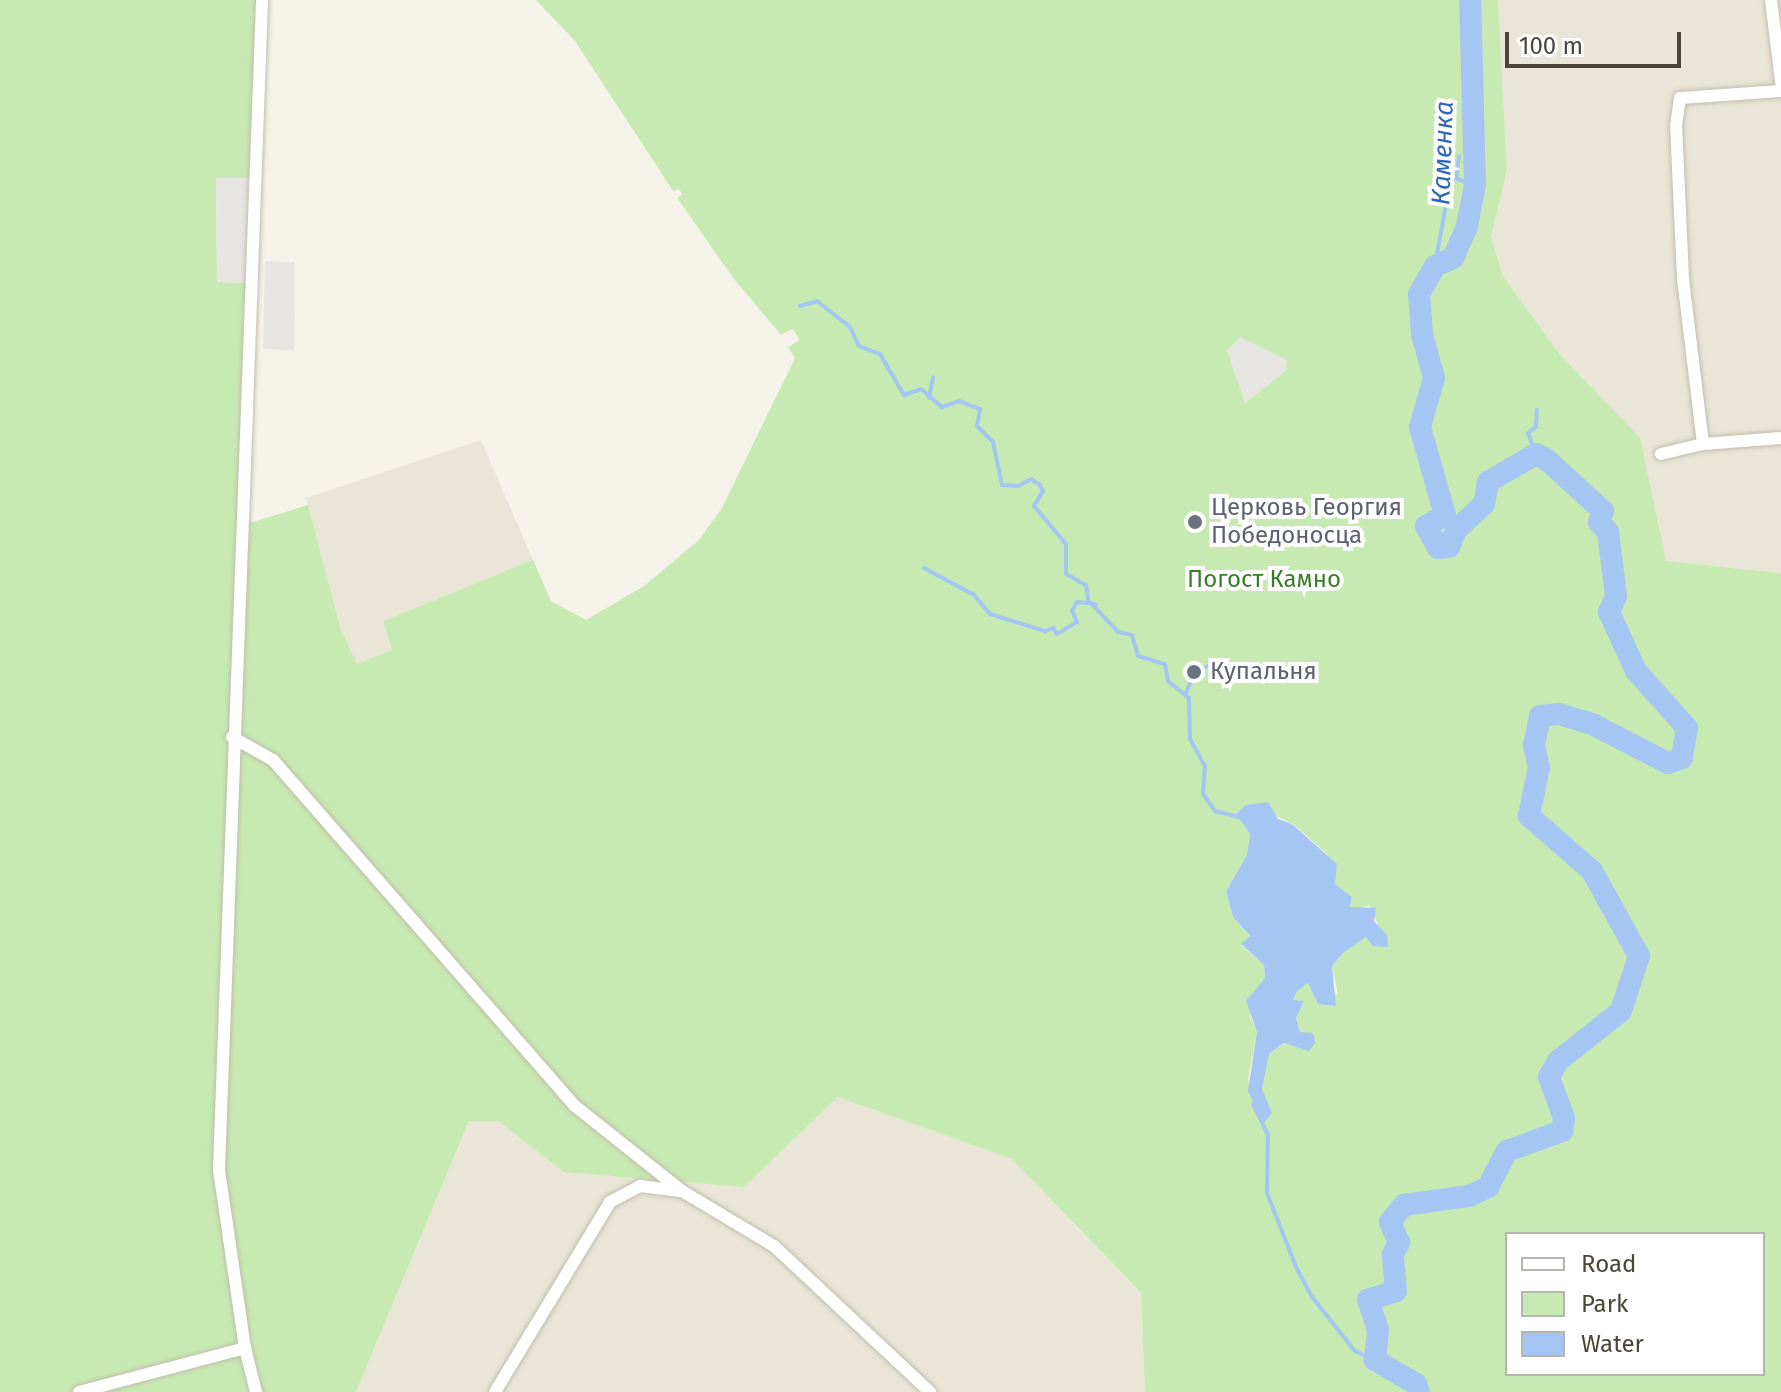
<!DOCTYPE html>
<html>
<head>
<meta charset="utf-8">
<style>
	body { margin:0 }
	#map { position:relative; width:1781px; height:1392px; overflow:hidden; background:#f5f3e9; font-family:"Fira Sans",sans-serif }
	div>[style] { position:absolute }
	.residential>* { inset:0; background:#e9e6d7 }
	.green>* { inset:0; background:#c7eab2 }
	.parking>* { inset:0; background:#e6e5e1 }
	.water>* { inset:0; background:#a5c6f2 }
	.stream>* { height:4px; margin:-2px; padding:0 2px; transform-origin:2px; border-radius:2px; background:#a5c6f2 }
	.river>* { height:22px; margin:-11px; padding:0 11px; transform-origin:11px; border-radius:11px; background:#a5c6f2 }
	.roads { filter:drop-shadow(0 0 2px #c1bdac) drop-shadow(0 0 2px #c1bdac) }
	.minor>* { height:12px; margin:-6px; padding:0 6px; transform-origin:6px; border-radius:6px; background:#fff }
	.dots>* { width:22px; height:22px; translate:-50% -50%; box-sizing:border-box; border:4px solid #fff; border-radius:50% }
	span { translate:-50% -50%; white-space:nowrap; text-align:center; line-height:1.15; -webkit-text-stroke:8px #fff; paint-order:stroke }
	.worship-label { font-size:24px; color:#5b616d }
	.left { translate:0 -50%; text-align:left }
	.park-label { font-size:24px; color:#3a7d28 }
	.water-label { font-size:26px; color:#2d66b9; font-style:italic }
	.legend { position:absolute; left:1505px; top:1232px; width:260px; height:144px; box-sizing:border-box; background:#fff; border:2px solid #b6b5af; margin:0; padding:10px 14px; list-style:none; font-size:24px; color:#494537 }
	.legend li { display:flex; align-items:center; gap:16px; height:40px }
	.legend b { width:40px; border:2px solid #b6b5af }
	.scale { position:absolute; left:1505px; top:32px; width:176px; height:36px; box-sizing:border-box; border:4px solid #494537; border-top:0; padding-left:10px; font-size:24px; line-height:28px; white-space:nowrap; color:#494537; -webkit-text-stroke:6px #fff; paint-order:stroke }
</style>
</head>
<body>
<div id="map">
	<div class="residential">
		<div style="clip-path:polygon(1498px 0,1781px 0,1781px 573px,1665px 561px,1640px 437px,1561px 356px,1503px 276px,1491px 237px,1507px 170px)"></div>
		<div style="clip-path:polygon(481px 440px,533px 560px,383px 621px,392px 650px,356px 665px,341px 630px,306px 498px)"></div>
		<div style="clip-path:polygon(838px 1097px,1012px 1159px,1141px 1294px,1145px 1392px,356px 1392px,469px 1121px,498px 1121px,565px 1172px,744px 1187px)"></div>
	</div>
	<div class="green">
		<div style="clip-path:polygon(evenodd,0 0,256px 0,249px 178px,216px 179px,217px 282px,245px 283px,237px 527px,308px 505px,341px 630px,357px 664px,392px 650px,383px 621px,533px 560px,551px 601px,586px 620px,644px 586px,699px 540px,722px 508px,795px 358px,788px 347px,800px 340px,793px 329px,781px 335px,734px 279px,677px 198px,682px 194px,679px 189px,673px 191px,575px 41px,536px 0,1498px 0,1507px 170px,1491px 237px,1503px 276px,1561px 356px,1640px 437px,1666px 561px,1781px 573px,1781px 1392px,1145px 1392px,1141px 1293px,1012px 1159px,838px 1097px,744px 1187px,564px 1172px,498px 1121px,469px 1121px,356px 1392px,0 1392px,0 0,1257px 807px,1293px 824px,1328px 855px,1335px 884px,1352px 897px,1350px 907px,1355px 911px,1369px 905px,1388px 946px,1366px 937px,1343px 953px,1332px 966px,1338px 994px,1313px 991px,1308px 982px,1297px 991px,1292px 1001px,1303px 1001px,1296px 1018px,1300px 1032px,1269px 1054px,1263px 1064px,1262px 1098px,1248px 1080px,1257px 1032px,1250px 1016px,1265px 978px,1264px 965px,1241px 945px,1250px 937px,1233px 917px,1226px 891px,1247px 855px,1250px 834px,1236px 814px,1257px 807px,0 0,1507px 1234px,1763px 1234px,1763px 1374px,1507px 1374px,1507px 1234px)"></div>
	</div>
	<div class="parking">
		<div style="clip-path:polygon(216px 178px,256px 178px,253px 283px,217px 282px)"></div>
		<div style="clip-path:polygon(265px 261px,295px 262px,294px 350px,263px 349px)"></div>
		<div style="clip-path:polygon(1240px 337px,1287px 360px,1286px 371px,1245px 403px,1227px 351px)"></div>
	</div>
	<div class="water">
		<div style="clip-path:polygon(1268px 802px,1278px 819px,1292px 824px,1337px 864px,1335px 884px,1352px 897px,1350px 907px,1376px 908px,1374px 921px,1387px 935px,1388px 947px,1373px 946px,1366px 937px,1343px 953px,1332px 966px,1336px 1006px,1318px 1004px,1308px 983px,1297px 991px,1293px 1000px,1304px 1001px,1296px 1018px,1300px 1032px,1313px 1033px,1315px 1043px,1309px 1051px,1284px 1043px,1269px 1054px,1262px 1089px,1272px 1113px,1263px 1124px,1248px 1091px,1257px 1032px,1246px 1001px,1265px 978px,1264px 965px,1241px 944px,1250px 936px,1233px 917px,1226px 891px,1247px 855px,1250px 834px,1236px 814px,1246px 805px)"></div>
	</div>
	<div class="stream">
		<div style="left:1456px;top:178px;width:22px;rotate:-82deg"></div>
		<div style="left:1435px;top:266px;width:85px;rotate:-79.9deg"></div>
		<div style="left:1450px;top:182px;width:6px;rotate:-45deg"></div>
		<div style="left:1454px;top:178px;width:22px;rotate:18deg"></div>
		<div style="left:800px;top:306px;width:18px;rotate:-16deg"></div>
		<div style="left:817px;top:301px;width:42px;rotate:38.2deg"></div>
		<div style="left:850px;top:327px;width:21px;rotate:65deg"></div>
		<div style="left:859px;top:346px;width:22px;rotate:21deg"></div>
		<div style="left:880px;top:354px;width:48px;rotate:59.7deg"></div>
		<div style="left:904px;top:395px;width:18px;rotate:-19deg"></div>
		<div style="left:921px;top:389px;width:28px;rotate:41deg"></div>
		<div style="left:942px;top:407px;width:18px;rotate:-19deg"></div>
		<div style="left:959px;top:401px;width:22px;rotate:21deg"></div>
		<div style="left:980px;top:409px;width:17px;rotate:100deg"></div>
		<div style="left:977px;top:426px;width:23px;rotate:45deg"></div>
		<div style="left:993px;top:442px;width:44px;rotate:78.2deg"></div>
		<div style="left:1002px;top:485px;width:16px;rotate:4deg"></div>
		<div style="left:1018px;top:486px;width:15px;rotate:-28deg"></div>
		<div style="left:1031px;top:479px;width:11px;rotate:34deg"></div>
		<div style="left:1040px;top:485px;width:7px;rotate:63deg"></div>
		<div style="left:1043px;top:491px;width:17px;rotate:121deg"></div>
		<div style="left:1034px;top:506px;width:50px;rotate:49.9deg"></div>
		<div style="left:1066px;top:544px;width:30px;rotate:90deg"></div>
		<div style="left:1066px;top:574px;width:23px;rotate:29deg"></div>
		<div style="left:1086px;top:585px;width:15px;rotate:82deg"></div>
		<div style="left:1088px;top:600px;width:44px;rotate:46.8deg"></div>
		<div style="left:1118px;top:632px;width:14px;rotate:12deg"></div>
		<div style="left:1132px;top:635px;width:22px;rotate:74deg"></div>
		<div style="left:1138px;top:656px;width:28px;rotate:17deg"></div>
		<div style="left:1165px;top:664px;width:17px;rotate:80deg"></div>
		<div style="left:1168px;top:681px;width:27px;rotate:39deg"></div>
		<div style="left:1189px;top:698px;width:41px;rotate:88.6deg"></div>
		<div style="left:1190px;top:739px;width:31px;rotate:61deg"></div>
		<div style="left:1205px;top:766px;width:28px;rotate:94deg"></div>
		<div style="left:1203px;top:794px;width:21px;rotate:55deg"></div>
		<div style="left:1215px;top:811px;width:25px;rotate:14deg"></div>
		<div style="left:929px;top:398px;width:21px;rotate:-79deg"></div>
		<div style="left:1536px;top:454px;width:22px;rotate:-111deg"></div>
		<div style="left:1528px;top:433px;width:10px;rotate:-37deg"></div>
		<div style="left:1536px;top:427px;width:17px;rotate:-87deg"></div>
		<div style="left:924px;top:568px;width:57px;rotate:28.4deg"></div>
		<div style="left:974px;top:595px;width:25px;rotate:50deg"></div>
		<div style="left:990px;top:614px;width:58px;rotate:17.2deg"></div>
		<div style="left:1045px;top:631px;width:9px;rotate:-21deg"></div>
		<div style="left:1053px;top:628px;width:7px;rotate:56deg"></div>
		<div style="left:1057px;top:634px;width:23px;rotate:-31deg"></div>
		<div style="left:1077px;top:622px;width:12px;rotate:-114deg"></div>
		<div style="left:1072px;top:611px;width:10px;rotate:-61deg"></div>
		<div style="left:1077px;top:602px;width:19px;rotate:6deg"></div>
		<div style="left:1206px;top:667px;width:2px;rotate:-27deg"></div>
		<div style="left:1186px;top:693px;width:24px;rotate:-68deg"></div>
		<div style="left:1195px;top:671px;width:9px;rotate:-21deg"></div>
		<div style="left:1253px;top:1104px;width:34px;rotate:64deg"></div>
		<div style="left:1268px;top:1135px;width:58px;rotate:91deg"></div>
		<div style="left:1267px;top:1193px;width:79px;rotate:68.6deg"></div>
		<div style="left:1296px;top:1267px;width:34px;rotate:62deg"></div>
		<div style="left:1312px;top:1297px;width:69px;rotate:51.5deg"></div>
		<div style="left:1355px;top:1351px;width:22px;rotate:24deg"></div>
	</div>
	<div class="river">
		<div style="left:1419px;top:1392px;width:9px;rotate:-111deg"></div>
		<div style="left:1416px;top:1384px;width:48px;rotate:-149.7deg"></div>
		<div style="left:1375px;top:1360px;width:30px;rotate:-84deg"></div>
		<div style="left:1378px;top:1330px;width:32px;rotate:-108deg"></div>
		<div style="left:1368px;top:1300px;width:29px;rotate:-18deg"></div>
		<div style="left:1396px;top:1291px;width:37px;rotate:-95deg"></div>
		<div style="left:1393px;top:1254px;width:13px;rotate:-61deg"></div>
		<div style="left:1399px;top:1243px;width:23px;rotate:-113deg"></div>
		<div style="left:1390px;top:1222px;width:22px;rotate:-51deg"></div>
		<div style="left:1404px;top:1205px;width:66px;rotate:-7.9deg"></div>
		<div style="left:1469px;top:1196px;width:21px;rotate:-25deg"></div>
		<div style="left:1488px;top:1187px;width:41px;rotate:-62.2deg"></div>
		<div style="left:1507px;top:1151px;width:59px;rotate:-20deg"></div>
		<div style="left:1562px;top:1131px;width:13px;rotate:-81deg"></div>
		<div style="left:1564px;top:1118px;width:44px;rotate:-110.1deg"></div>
		<div style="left:1549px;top:1077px;width:18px;rotate:-61deg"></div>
		<div style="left:1558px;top:1061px;width:80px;rotate:-38.4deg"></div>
		<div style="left:1621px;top:1011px;width:58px;rotate:-71.9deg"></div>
		<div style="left:1639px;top:956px;width:97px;rotate:-118.9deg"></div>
		<div style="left:1592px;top:871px;width:84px;rotate:-138.9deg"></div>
		<div style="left:1529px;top:816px;width:50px;rotate:-78.5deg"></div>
		<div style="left:1539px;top:767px;width:23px;rotate:-103deg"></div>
		<div style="left:1534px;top:745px;width:30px;rotate:-78deg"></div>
		<div style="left:1540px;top:716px;width:19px;rotate:-6deg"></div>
		<div style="left:1559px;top:714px;width:37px;rotate:17deg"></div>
		<div style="left:1594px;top:725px;width:83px;rotate:27.2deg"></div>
		<div style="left:1668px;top:763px;width:15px;rotate:-20deg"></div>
		<div style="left:1682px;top:758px;width:30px;rotate:-81deg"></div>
		<div style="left:1687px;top:728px;width:76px;rotate:-131.8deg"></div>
		<div style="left:1636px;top:671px;width:65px;rotate:-114.6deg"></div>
		<div style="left:1609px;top:612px;width:17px;rotate:-66deg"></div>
		<div style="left:1616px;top:596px;width:64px;rotate:-97.1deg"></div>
		<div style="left:1608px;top:532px;width:13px;rotate:-132deg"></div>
		<div style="left:1599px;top:522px;width:12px;rotate:-70deg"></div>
		<div style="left:1603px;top:511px;width:77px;rotate:-137.6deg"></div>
		<div style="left:1546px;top:459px;width:11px;rotate:-153deg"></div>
		<div style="left:1536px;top:454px;width:56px;rotate:149.7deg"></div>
		<div style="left:1488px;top:482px;width:22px;rotate:100deg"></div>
		<div style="left:1484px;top:504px;width:38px;rotate:137deg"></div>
		<div style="left:1456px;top:530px;width:18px;rotate:112deg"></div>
		<div style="left:1449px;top:547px;width:11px;rotate:175deg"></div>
		<div style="left:1438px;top:548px;width:25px;rotate:-119deg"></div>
		<div style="left:1426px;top:526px;width:22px;rotate:-30deg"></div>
		<div style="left:1445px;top:515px;width:91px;rotate:-105.9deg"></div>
		<div style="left:1420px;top:427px;width:51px;rotate:-74.1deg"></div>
		<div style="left:1434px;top:378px;width:46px;rotate:-105.3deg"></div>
		<div style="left:1422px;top:334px;width:40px;rotate:-94.3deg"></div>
		<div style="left:1419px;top:294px;width:32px;rotate:-60deg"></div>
		<div style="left:1435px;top:266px;width:20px;rotate:-24deg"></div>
		<div style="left:1453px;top:258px;width:35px;rotate:-66deg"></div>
		<div style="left:1467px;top:226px;width:42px;rotate:-79deg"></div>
		<div style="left:1475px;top:185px;width:185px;rotate:-91.5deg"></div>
	</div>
	<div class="roads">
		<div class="minor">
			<div style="left:1771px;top:0;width:83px;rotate:83deg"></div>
			<div style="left:1703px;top:444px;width:167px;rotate:-96.9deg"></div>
			<div style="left:1683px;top:278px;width:152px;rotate:-92.6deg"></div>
			<div style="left:1676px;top:126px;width:28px;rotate:-82deg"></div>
			<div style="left:1680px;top:98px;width:101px;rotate:-4deg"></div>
			<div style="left:1661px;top:454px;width:43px;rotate:-13.4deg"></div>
			<div style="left:1703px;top:444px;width:78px;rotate:-4.4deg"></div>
			<div style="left:232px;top:737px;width:47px;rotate:29.3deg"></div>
			<div style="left:273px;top:760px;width:459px;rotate:48.9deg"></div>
			<div style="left:575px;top:1106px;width:137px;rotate:38.5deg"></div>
			<div style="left:682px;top:1191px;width:107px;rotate:30.9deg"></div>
			<div style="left:774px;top:1246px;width:214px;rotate:43.1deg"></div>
			<div style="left:79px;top:1392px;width:172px;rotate:-14.8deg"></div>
			<div style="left:256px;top:1392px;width:45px;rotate:-104deg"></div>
			<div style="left:245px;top:1348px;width:181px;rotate:-98.3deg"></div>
			<div style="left:219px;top:1169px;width:1170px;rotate:-87.89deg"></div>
			<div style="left:495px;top:1392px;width:222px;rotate:-58.8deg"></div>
			<div style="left:610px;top:1202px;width:34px;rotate:-28deg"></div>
			<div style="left:640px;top:1186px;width:40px;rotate:7.1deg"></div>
		</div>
	</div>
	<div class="dots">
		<div style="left:1195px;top:522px;background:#6b7280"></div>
		<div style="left:1194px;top:672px;background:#6b7280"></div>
	</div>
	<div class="worship-label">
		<span class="left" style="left:1211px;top:522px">Церковь Георгия<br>Победоносца</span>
		<span class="left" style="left:1210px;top:672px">Купальня</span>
	</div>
	<div class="park-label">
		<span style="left:1264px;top:580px">Погост Камно</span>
	</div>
	<div class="water-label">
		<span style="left:1443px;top:153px;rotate:-88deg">Каменка</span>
	</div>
	<ul class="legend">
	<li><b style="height:10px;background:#fff"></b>Road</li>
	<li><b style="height:22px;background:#c7eab2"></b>Park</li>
	<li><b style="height:22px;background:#a5c6f2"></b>Water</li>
	</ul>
	<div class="scale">100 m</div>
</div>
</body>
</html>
